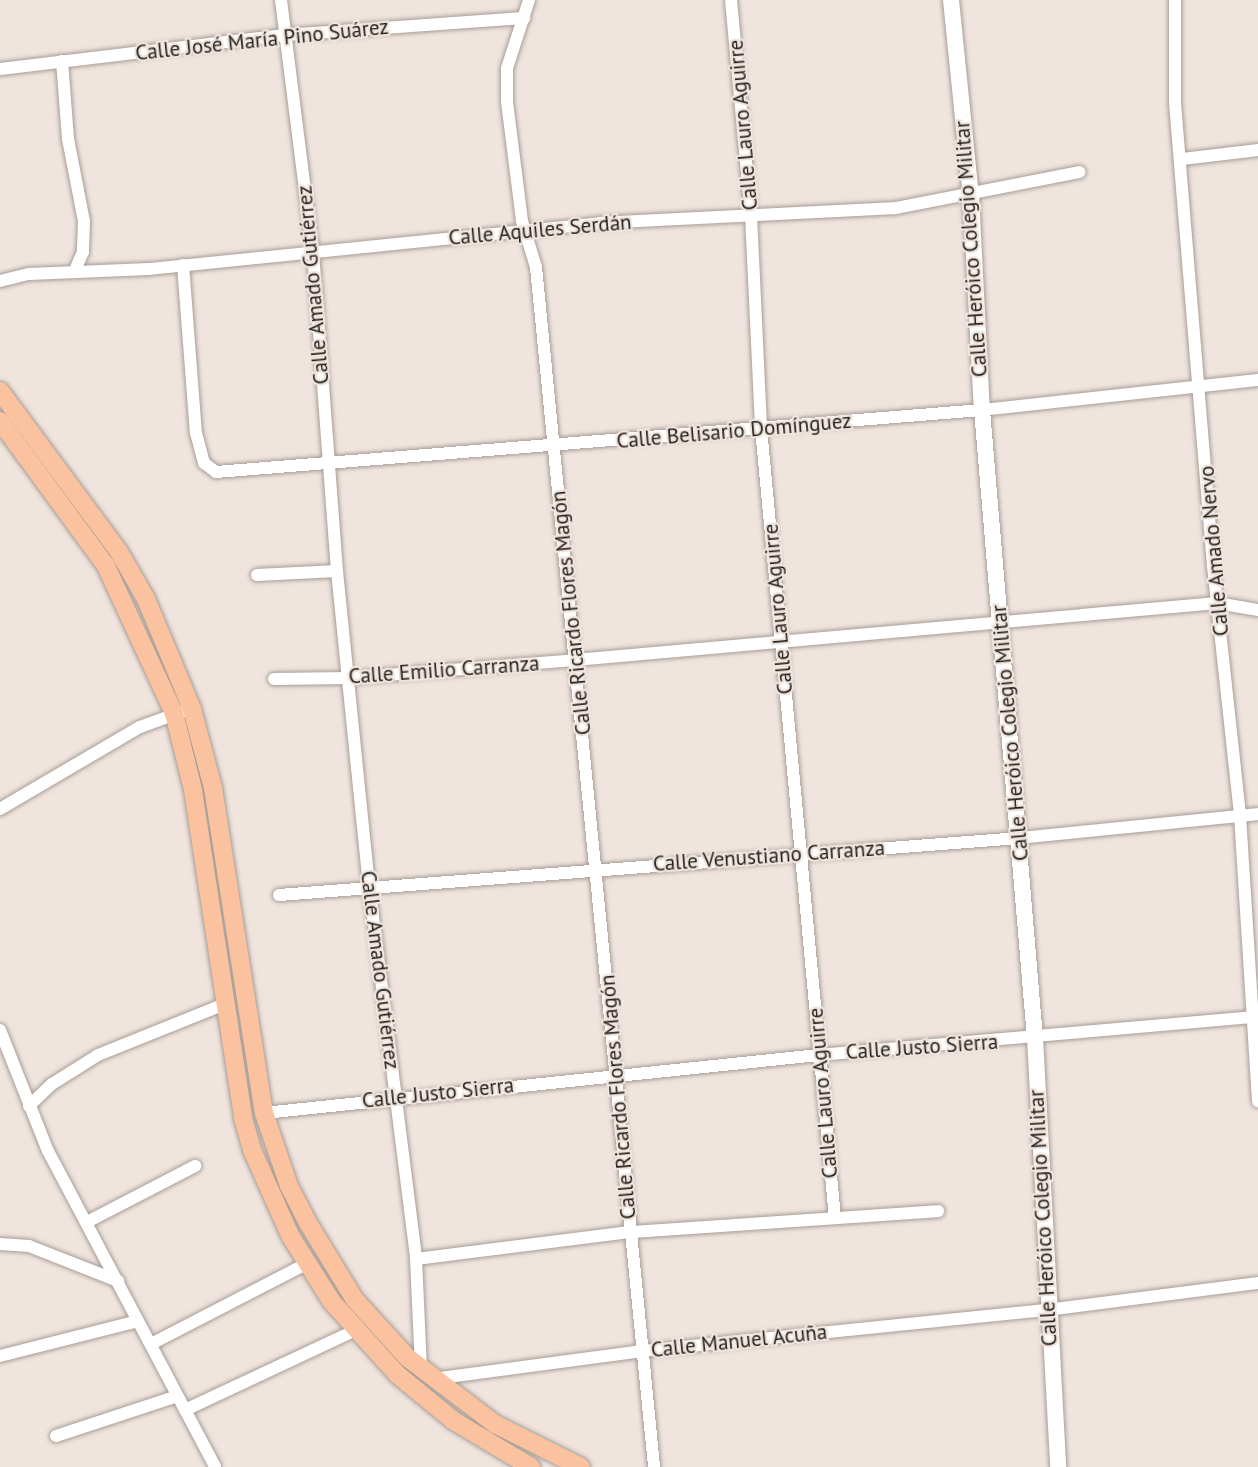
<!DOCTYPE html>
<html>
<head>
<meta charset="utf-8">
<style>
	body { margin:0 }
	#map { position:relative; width:1258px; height:1467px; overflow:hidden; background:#f0e5de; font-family:"PT Sans",sans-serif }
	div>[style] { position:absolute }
	.roads { filter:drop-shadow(0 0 2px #a79d96) drop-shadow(0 0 2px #a79d96) }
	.street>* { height:12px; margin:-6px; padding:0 6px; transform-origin:6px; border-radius:6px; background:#fff }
	.secondary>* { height:16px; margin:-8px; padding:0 8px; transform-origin:8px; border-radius:8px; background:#fff }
	.primary>* { height:18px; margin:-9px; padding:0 9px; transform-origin:9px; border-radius:9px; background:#fac29f }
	span { translate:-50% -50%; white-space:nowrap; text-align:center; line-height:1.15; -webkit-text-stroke:4.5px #f0e5de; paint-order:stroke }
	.street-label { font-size:21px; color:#211e1b }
</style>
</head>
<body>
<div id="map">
	<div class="roads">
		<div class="street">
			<div style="left:281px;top:0;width:254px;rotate:82.8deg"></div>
			<div style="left:313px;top:252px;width:320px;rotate:85.7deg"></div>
			<div style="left:337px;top:571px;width:316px;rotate:84.2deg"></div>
			<div style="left:369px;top:885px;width:377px;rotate:82.8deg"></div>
			<div style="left:416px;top:1259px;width:110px;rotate:87.4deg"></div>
			<div style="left:529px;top:0;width:71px;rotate:107.9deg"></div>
			<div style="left:507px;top:68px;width:34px;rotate:90deg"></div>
			<div style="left:507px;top:102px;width:120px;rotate:82.8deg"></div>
			<div style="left:522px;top:221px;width:48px;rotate:73.1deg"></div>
			<div style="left:536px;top:267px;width:1206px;rotate:84.38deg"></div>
			<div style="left:731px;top:0;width:216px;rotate:84.7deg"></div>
			<div style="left:751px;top:215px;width:213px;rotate:87.3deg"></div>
			<div style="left:761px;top:428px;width:793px;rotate:84.65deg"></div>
			<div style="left:1175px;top:0;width:103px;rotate:90deg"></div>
			<div style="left:1175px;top:103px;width:465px;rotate:85.3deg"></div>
			<div style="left:1213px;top:566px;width:250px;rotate:83.8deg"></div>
			<div style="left:1240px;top:815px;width:287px;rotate:86.4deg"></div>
			<div style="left:62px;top:61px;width:78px;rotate:85.6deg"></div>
			<div style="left:68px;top:139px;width:84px;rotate:79deg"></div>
			<div style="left:84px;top:221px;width:31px;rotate:92deg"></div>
			<div style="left:83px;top:252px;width:22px;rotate:114deg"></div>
			<div style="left:0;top:69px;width:287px;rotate:-6.8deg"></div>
			<div style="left:285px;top:35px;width:240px;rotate:-4.1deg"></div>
			<div style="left:1182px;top:159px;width:77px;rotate:-6.8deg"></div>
			<div style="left:183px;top:265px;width:169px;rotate:85.6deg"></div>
			<div style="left:196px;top:433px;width:31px;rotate:75deg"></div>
			<div style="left:204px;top:463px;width:15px;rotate:37deg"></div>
			<div style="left:216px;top:472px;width:769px;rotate:-4.63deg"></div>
			<div style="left:982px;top:410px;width:278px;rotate:-6.2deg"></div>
			<div style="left:0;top:281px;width:30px;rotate:-14deg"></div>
			<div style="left:29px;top:274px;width:120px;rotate:-2.4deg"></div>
			<div style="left:149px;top:269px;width:453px;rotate:-5.8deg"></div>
			<div style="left:600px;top:223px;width:296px;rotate:-2.9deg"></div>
			<div style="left:896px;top:208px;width:187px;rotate:-11.1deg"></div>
			<div style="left:257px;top:575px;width:80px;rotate:-2.9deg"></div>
			<div style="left:274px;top:679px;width:74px;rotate:-0.8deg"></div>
			<div style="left:348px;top:678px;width:228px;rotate:-4.5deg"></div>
			<div style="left:575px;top:660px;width:645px;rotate:-5.07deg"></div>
			<div style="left:1217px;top:603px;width:42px;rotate:9.7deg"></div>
			<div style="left:0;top:809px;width:162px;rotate:-30.4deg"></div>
			<div style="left:140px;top:727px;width:44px;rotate:-20.1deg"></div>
			<div style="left:279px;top:895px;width:742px;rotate:-4.4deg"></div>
			<div style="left:1019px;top:838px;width:240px;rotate:-5.7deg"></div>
			<div style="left:0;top:1030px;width:130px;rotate:68.4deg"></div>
			<div style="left:48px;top:1151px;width:357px;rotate:62.1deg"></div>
			<div style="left:29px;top:1106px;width:32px;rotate:-44deg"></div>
			<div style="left:52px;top:1084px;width:54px;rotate:-32.2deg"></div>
			<div style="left:98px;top:1055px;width:137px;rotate:-21.9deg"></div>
			<div style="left:264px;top:1113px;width:558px;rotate:-5.97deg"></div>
			<div style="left:819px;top:1055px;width:440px;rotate:-5deg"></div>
			<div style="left:87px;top:1222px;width:122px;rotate:-27.4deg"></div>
			<div style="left:0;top:1244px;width:29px;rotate:4deg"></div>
			<div style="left:29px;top:1246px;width:96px;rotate:21.5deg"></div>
			<div style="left:416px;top:1259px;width:217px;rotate:-7.2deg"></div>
			<div style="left:631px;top:1232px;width:308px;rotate:-3.9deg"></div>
			<div style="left:151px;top:1344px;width:174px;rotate:-27.3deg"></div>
			<div style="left:0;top:1356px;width:142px;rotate:-14.2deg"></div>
			<div style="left:433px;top:1379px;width:211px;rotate:-7.6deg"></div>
			<div style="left:642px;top:1351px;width:407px;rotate:-5.8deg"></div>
			<div style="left:1047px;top:1310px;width:213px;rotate:-7.3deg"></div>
			<div style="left:185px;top:1410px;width:189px;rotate:-25.1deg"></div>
			<div style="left:56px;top:1436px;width:128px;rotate:-18.2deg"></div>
		</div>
		<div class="secondary">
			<div style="left:951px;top:0;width:197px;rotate:84.2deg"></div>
			<div style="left:971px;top:196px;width:214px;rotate:87.1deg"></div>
			<div style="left:982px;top:410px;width:630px;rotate:85.18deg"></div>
			<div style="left:1035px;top:1038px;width:430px;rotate:86.9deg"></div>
		</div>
		<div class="primary">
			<div style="left:0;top:391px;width:200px;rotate:53.5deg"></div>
			<div style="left:119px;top:552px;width:54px;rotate:60.1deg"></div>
			<div style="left:146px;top:599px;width:119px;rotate:67.3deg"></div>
			<div style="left:192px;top:709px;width:82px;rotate:75.1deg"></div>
			<div style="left:213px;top:788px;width:329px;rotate:81.1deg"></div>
			<div style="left:264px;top:1113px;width:77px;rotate:71.1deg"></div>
			<div style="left:289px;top:1186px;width:42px;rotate:62.8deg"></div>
			<div style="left:308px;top:1223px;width:90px;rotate:58.6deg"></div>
			<div style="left:355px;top:1300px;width:79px;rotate:47.6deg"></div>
			<div style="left:408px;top:1358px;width:109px;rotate:37.2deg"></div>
			<div style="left:495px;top:1424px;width:96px;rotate:26.6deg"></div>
			<div style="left:0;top:421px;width:180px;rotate:53.8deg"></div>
			<div style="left:106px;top:566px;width:162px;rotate:65.2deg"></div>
			<div style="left:174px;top:713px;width:79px;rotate:76.1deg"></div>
			<div style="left:193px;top:790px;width:332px;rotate:81.3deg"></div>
			<div style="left:243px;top:1118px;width:33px;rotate:74deg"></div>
			<div style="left:252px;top:1150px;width:95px;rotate:65.9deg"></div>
			<div style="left:291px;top:1237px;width:77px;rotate:57.8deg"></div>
			<div style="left:332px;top:1302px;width:98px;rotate:47.9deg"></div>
			<div style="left:398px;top:1375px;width:72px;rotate:39.4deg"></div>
			<div style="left:454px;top:1421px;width:90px;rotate:30.9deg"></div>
		</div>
	</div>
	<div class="street-label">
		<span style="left:262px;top:40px;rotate:-6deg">Calle José María Pino Suárez</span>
		<span style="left:743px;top:125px;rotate:-95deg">Calle Lauro Aguirre</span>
		<span style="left:540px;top:230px;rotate:-5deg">Calle Aquiles Serdán</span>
		<span style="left:971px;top:249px;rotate:-94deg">Calle Heróico Colegio Militar</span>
		<span style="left:313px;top:285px;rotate:-95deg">Calle Amado Gutiérrez</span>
		<span style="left:734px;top:431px;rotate:-5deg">Calle Belisario Domínguez</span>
		<span style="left:1214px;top:551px;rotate:-95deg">Calle Amado Nervo</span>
		<span style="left:778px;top:609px;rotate:-95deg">Calle Lauro Aguirre</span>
		<span style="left:571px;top:613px;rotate:-96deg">Calle Ricardo Flores Magón</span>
		<span style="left:444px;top:670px;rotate:-4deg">Calle Emilio Carranza</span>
		<span style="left:1010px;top:733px;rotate:-95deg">Calle Heróico Colegio Militar</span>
		<span style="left:769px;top:856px;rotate:-4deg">Calle Venustiano Carranza</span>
		<span style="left:380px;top:970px;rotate:83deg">Calle Amado Gutiérrez</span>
		<span style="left:922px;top:1047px;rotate:-4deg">Calle Justo Sierra</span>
		<span style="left:438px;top:1093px;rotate:-6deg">Calle Justo Sierra</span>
		<span style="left:823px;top:1093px;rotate:-95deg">Calle Lauro Aguirre</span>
		<span style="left:618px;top:1097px;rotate:-95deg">Calle Ricardo Flores Magón</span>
		<span style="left:1043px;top:1218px;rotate:-93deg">Calle Heróico Colegio Militar</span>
		<span style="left:739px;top:1341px;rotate:-6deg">Calle Manuel Acuña</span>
	</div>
</div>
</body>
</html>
